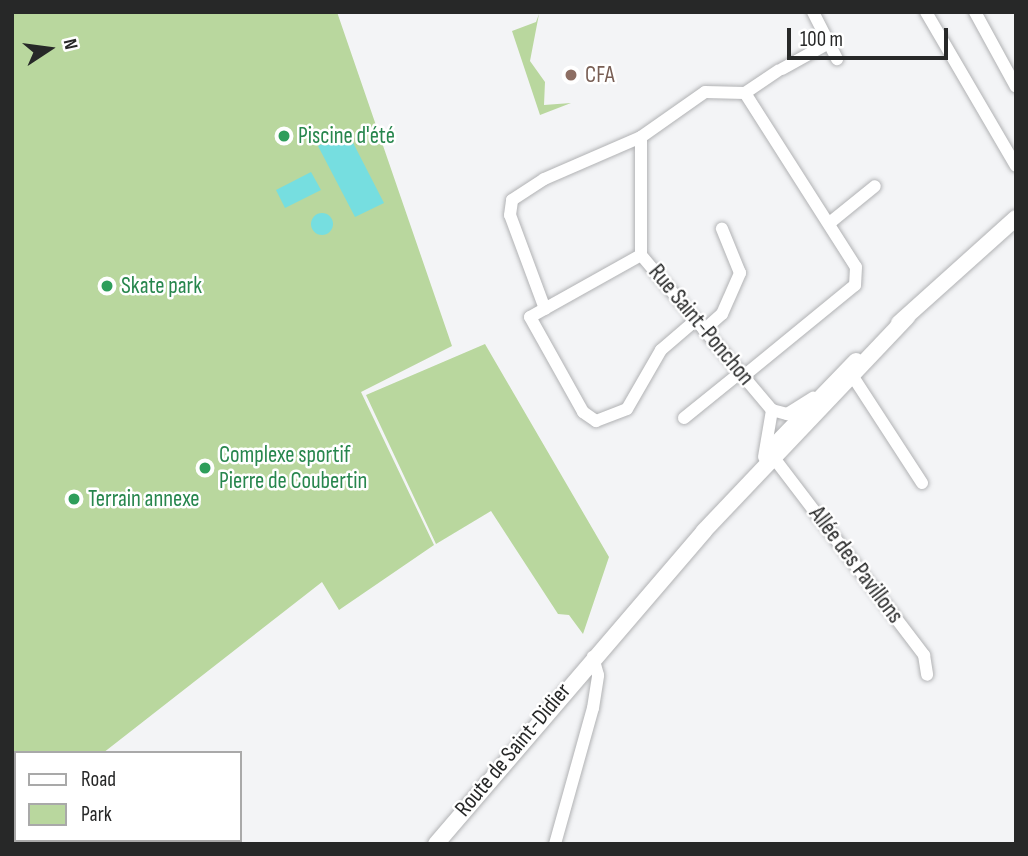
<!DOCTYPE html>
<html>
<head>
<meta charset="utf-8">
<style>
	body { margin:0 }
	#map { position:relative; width:1028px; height:856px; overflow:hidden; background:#f3f4f6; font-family:"Sofia Sans Condensed",sans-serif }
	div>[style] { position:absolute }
	.green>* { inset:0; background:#b9d79e }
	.water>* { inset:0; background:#76dee0 }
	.round { border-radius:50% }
	.roads { filter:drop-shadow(0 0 2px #b1b2b4) drop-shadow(0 0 2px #b1b2b4) }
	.minor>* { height:12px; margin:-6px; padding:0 6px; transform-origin:6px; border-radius:6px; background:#fff }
	.major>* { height:16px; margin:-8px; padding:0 8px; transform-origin:8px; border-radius:8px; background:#fff }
	.dots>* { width:19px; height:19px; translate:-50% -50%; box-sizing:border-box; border:4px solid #fff; border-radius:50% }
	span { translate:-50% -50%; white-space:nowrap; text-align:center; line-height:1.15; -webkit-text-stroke:5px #fff; paint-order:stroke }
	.education-label { font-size:23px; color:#785e54 }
	.left { translate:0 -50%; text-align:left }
	.leisure-label { font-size:23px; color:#27864d }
	.street-label { font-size:23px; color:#272828 }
	.frame { position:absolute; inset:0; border:14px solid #272828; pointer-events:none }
	.legend { position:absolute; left:14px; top:751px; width:228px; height:91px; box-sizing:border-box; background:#fff; border:2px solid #a9a9a9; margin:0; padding:9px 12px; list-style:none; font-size:21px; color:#272828 }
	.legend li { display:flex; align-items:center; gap:14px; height:35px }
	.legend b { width:35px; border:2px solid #a9a9a9 }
	.north { position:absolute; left:14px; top:14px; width:70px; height:70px; -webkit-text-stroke:5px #fff; paint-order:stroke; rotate:77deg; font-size:19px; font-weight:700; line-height:28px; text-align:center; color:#272828 }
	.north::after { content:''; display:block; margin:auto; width:24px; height:32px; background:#272828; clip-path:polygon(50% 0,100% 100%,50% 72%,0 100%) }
	.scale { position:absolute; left:787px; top:28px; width:161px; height:32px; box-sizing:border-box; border:4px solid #272828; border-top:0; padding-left:9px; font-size:21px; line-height:24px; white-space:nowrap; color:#272828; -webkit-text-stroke:5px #fff; paint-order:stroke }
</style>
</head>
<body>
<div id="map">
	<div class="green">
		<div style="clip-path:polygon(12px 12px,337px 12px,452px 346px,361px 392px,434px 545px,339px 610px,322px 582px,103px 753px,16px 753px,12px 823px)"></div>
		<div style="clip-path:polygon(539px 14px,530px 61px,545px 82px,544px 105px,571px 103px,540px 115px,512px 31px,536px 22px)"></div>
		<div style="clip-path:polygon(485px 344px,609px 557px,583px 634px,569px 615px,558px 614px,491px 511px,436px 544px,366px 395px)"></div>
	</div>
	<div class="water">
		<div style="clip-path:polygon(347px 131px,384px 203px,355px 217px,318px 146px)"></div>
		<div style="clip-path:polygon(311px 172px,321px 190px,285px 208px,276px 190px)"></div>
		<div class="round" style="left:311px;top:213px;width:22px;height:22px"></div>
	</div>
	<div class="roads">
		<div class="minor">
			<div style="left:813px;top:12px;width:53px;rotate:62.9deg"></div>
			<div style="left:926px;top:12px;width:178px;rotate:59.7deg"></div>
			<div style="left:975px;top:12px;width:85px;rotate:61.3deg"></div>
			<div style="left:782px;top:69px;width:54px;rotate:-29deg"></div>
			<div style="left:745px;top:93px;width:40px;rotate:-34deg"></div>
			<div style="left:641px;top:137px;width:78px;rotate:-35.1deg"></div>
			<div style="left:705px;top:92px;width:40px;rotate:1.4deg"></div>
			<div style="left:745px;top:93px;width:206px;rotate:57.5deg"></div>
			<div style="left:856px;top:267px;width:18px;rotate:93deg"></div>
			<div style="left:855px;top:285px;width:144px;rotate:140.7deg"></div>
			<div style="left:641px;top:137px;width:118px;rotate:90deg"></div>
			<div style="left:641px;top:255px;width:203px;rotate:49.8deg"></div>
			<div style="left:772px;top:410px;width:16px;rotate:15deg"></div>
			<div style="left:787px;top:414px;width:31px;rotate:-32deg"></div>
			<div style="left:832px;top:221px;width:55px;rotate:-39.1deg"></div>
			<div style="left:641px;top:255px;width:127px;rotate:150.8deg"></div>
			<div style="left:530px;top:317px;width:109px;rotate:60.8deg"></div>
			<div style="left:583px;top:412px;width:16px;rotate:35deg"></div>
			<div style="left:596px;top:421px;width:33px;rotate:-21deg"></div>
			<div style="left:627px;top:409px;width:68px;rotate:-60deg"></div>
			<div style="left:661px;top:350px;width:46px;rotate:-40.6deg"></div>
			<div style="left:545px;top:309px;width:100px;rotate:-110.4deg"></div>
			<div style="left:510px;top:215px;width:15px;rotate:-82deg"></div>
			<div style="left:512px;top:200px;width:38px;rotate:-33deg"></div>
			<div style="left:544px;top:179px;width:106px;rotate:-23.4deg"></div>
			<div style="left:704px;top:330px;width:24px;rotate:-42deg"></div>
			<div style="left:722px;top:314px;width:45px;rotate:-66.3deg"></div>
			<div style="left:740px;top:273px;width:48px;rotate:-112.2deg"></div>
			<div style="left:848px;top:369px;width:136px;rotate:57deg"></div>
			<div style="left:684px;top:418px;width:73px;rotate:-38.9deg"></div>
			<div style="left:764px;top:457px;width:48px;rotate:-80.3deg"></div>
			<div style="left:774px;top:458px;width:248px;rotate:52.7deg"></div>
			<div style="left:924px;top:655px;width:20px;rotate:81deg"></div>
			<div style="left:555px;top:844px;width:141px;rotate:-74.4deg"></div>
			<div style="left:593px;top:708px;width:33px;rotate:-81deg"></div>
			<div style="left:598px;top:675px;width:19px;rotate:-106deg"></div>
		</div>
		<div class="major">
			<div style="left:899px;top:323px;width:157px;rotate:-41.9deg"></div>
			<div style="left:774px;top:446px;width:118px;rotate:-46deg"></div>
			<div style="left:436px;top:844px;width:412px;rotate:-49.4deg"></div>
			<div style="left:704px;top:531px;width:295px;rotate:-46.5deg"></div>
		</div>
	</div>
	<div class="dots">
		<div style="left:571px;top:75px;background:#8d6e63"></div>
		<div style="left:284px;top:136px;background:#2e9e5b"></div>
		<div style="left:107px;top:286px;background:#2e9e5b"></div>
		<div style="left:205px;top:468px;background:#2e9e5b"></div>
		<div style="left:74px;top:499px;background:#2e9e5b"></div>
	</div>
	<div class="education-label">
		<span class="left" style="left:585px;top:75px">CFA</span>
	</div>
	<div class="leisure-label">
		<span class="left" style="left:298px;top:136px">Piscine d'été</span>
		<span class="left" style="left:121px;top:286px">Skate park</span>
		<span class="left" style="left:219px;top:468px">Complexe sportif<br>Pierre de Coubertin</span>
		<span class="left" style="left:88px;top:499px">Terrain annexe</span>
	</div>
	<div class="street-label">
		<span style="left:701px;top:325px;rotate:50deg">Rue Saint-Ponchon</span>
		<span style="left:856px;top:565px;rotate:53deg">Allée des Pavillons</span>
		<span style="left:513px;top:750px;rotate:-50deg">Route de Saint-Didier</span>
	</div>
	<div class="frame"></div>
	<ul class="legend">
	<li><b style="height:9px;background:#fff"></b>Road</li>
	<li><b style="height:19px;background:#b9d79e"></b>Park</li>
	</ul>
	<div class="north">N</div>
	<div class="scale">100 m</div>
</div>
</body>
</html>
